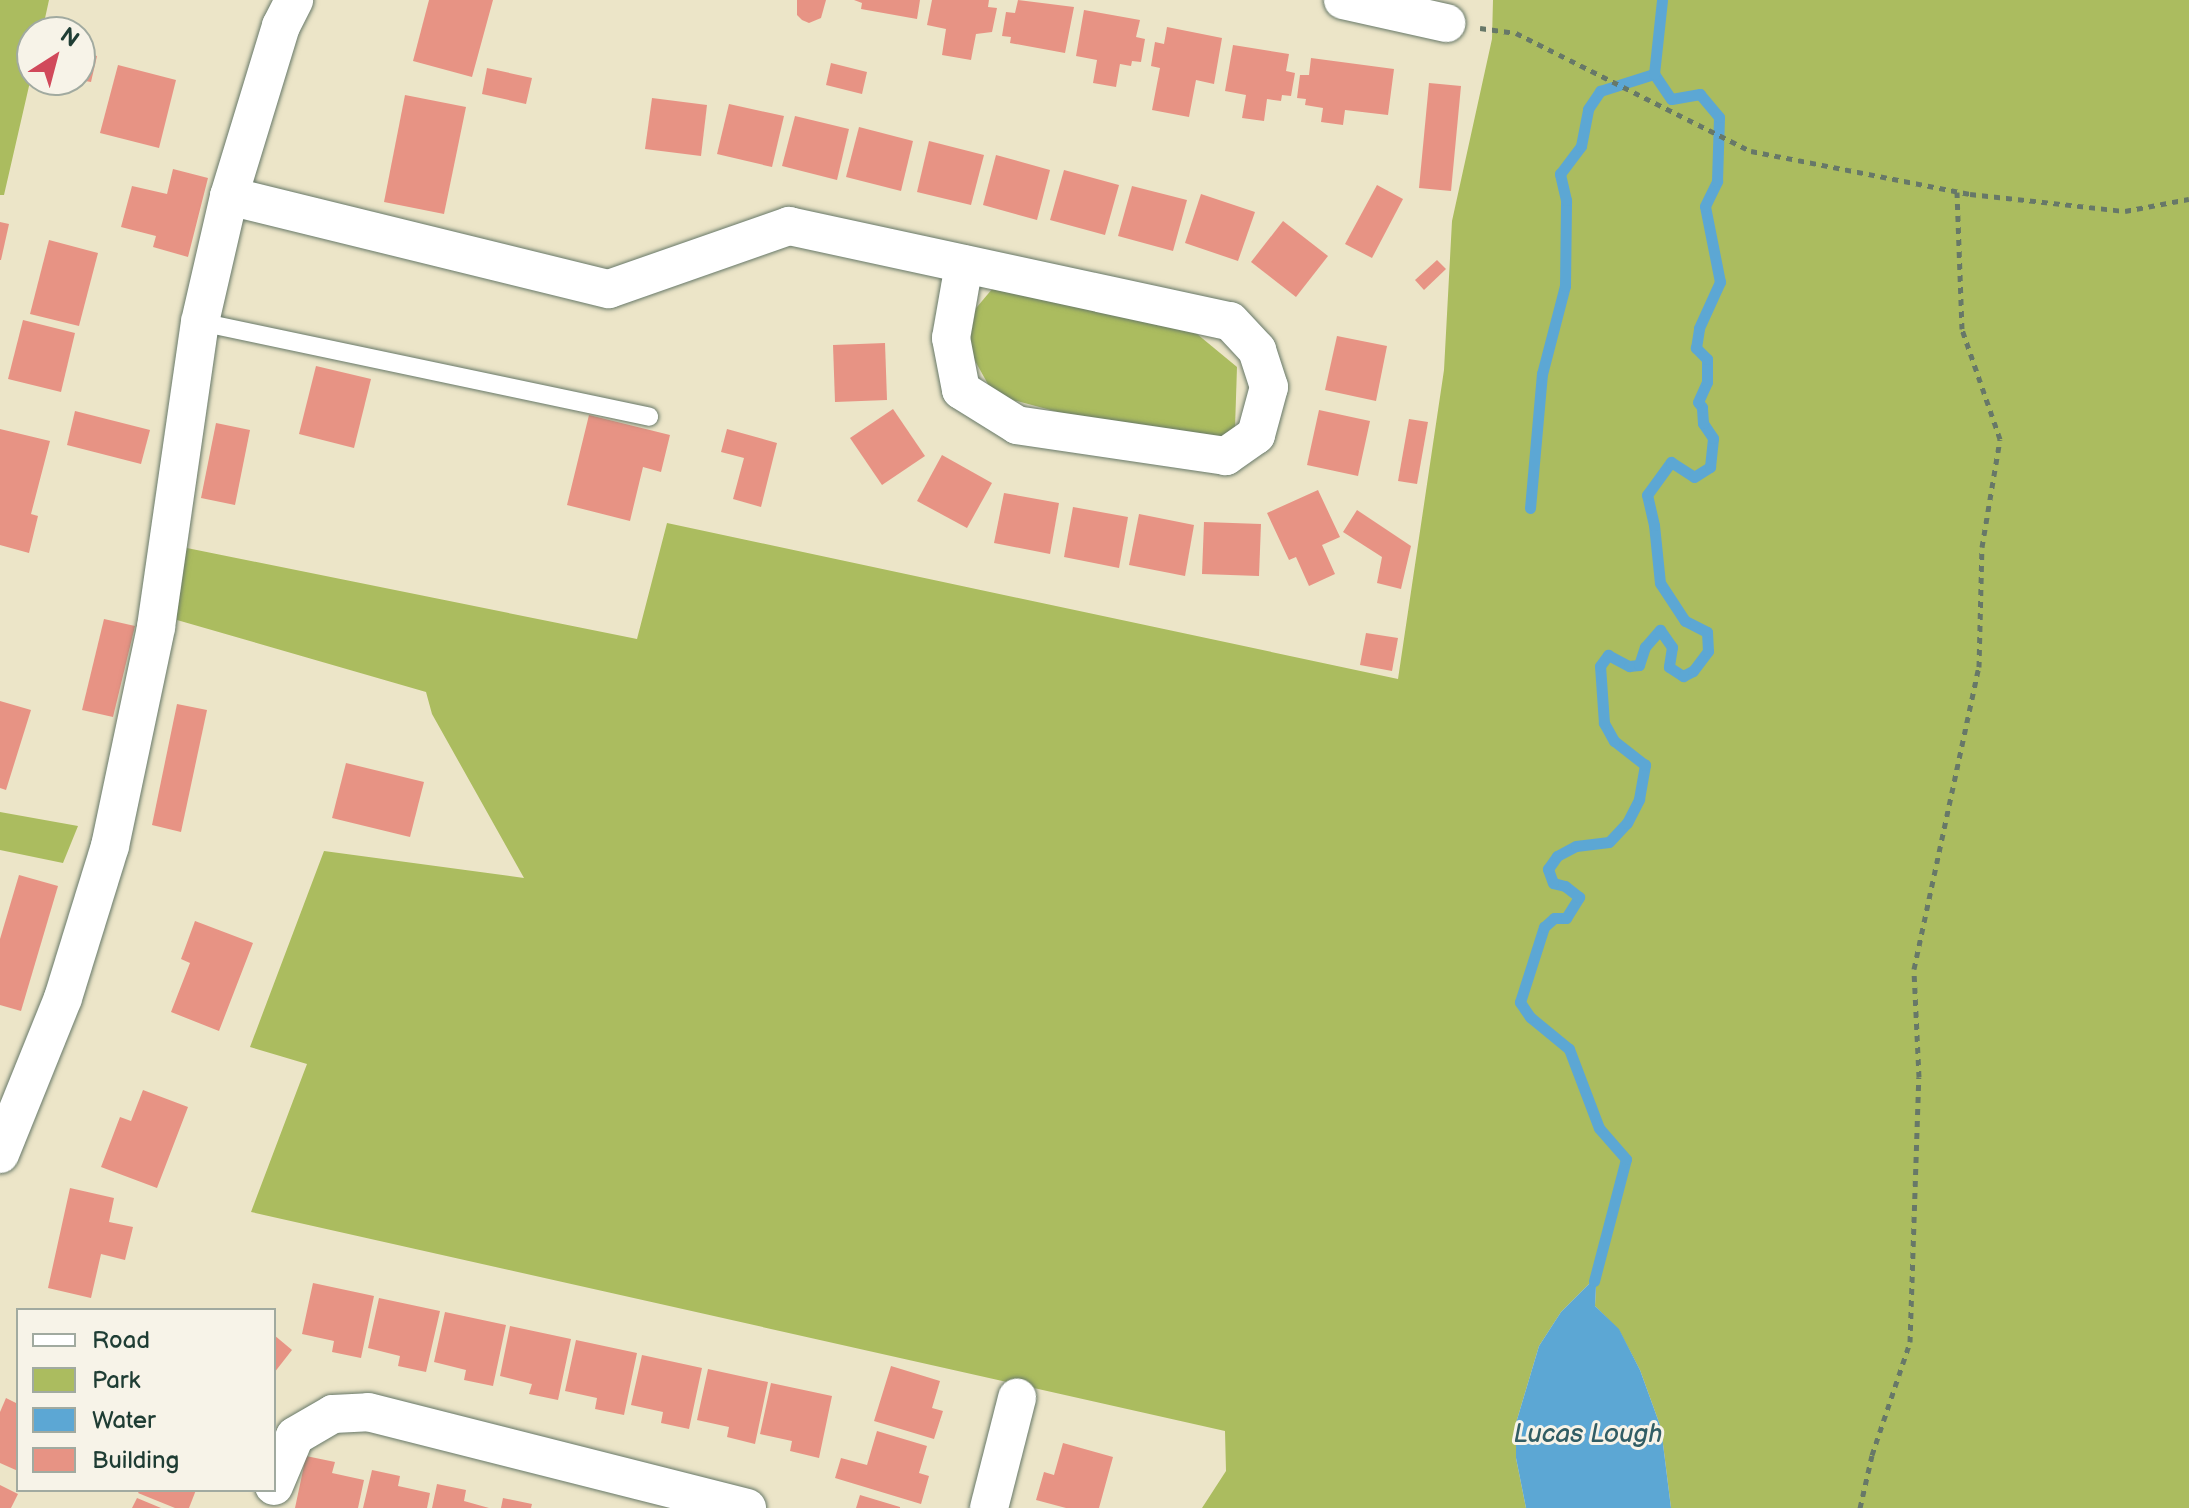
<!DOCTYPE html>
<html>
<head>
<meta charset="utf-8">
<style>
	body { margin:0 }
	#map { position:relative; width:2189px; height:1508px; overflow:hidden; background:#ece5c8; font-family:"Balsamiq Sans",sans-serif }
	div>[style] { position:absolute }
	.green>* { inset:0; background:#abbc5f }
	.water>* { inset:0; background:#5ca7d4 }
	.stream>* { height:11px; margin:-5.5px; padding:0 5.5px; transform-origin:5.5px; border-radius:5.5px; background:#5ca7d4 }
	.building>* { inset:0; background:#e79384 }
	.path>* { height:5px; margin-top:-2.5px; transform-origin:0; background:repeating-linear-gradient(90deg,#677868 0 6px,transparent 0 12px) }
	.roads { filter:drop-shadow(0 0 2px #677868) drop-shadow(0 0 2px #677868) }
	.service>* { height:18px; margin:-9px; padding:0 9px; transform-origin:9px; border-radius:9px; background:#fff }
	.minor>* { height:38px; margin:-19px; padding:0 19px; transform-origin:19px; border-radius:19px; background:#fff }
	span { translate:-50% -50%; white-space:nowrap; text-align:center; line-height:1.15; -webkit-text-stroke:6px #f7f3e8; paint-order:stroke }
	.water-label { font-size:26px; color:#315d64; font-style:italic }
	.legend { position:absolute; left:16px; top:1308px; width:260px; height:184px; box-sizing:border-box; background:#f7f3e8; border:2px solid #a1aaa0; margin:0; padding:10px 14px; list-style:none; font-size:24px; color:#1f3d34 }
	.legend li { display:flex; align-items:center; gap:16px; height:40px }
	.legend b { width:40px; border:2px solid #a1aaa0 }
	.north { position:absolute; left:16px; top:16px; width:80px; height:80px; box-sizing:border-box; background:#f7f3e8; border:2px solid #a1aaa0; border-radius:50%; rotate:36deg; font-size:22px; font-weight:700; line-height:32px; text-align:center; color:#1f3d34 }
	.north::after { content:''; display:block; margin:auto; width:28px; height:36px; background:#d1495b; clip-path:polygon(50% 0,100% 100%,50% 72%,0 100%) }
</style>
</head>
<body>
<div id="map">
	<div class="green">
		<div style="clip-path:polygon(0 0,49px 0,42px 32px,32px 32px,32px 73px,4px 195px,0 195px)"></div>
		<div style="clip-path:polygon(1493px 0,2189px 0,2189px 1508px,1671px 1508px,1661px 1428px,1640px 1370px,1619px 1330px,1595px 1306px,1597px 1268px,1589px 1284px,1561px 1312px,1539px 1346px,1516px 1423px,1516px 1458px,1526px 1508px,1202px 1508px,1226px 1471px,1225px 1431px,251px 1212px,307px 1064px,250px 1047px,324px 851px,524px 878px,432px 714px,426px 692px,177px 620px,177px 546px,637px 639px,667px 523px,1398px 679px,1444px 370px,1452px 221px,1492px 39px)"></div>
		<div style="clip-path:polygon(993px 288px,1191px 329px,1237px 367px,1235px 428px,1219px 440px,1133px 432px,994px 395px,974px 359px,966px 320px)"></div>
		<div style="clip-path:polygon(0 812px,78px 826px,63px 863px,0 850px)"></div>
	</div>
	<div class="water">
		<div style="clip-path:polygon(1597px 1267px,1595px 1306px,1619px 1329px,1640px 1370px,1661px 1428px,1671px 1508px,1526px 1508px,1516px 1458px,1516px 1423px,1539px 1346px,1561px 1312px,1589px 1284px)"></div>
	</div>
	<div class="stream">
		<div style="left:1530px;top:508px;width:135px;rotate:-84.9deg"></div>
		<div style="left:1542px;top:374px;width:91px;rotate:-75.4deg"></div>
		<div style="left:1565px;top:286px;width:86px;rotate:-89.3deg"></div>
		<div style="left:1566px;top:200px;width:27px;rotate:-103deg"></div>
		<div style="left:1560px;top:174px;width:35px;rotate:-53deg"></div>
		<div style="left:1581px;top:146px;width:38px;rotate:-79deg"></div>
		<div style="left:1588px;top:109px;width:22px;rotate:-56deg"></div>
		<div style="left:1600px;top:91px;width:57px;rotate:-17.5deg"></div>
		<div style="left:1594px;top:1281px;width:126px;rotate:-75.3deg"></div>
		<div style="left:1626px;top:1159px;width:41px;rotate:-131.1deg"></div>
		<div style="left:1599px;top:1128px;width:85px;rotate:-110.8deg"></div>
		<div style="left:1569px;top:1049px;width:50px;rotate:-140.6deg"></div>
		<div style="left:1530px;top:1017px;width:18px;rotate:-124deg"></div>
		<div style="left:1520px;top:1002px;width:79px;rotate:-72.3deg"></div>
		<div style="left:1544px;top:927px;width:13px;rotate:-42deg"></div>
		<div style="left:1554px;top:918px;width:12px"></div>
		<div style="left:1566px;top:918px;width:25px;rotate:-58deg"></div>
		<div style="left:1579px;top:897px;width:18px;rotate:-142deg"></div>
		<div style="left:1565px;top:886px;width:12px;rotate:-166deg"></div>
		<div style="left:1553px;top:883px;width:15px;rotate:-110deg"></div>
		<div style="left:1548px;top:869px;width:16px;rotate:-55deg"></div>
		<div style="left:1557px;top:856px;width:21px;rotate:-28deg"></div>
		<div style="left:1576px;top:846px;width:33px;rotate:-7deg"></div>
		<div style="left:1609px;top:842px;width:26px;rotate:-47deg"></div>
		<div style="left:1627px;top:823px;width:27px;rotate:-63deg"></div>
		<div style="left:1639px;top:799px;width:35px;rotate:-80deg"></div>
		<div style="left:1645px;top:765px;width:39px;rotate:-142deg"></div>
		<div style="left:1614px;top:741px;width:21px;rotate:-119deg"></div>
		<div style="left:1604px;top:723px;width:57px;rotate:-94deg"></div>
		<div style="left:1600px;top:666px;width:14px;rotate:-54deg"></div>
		<div style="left:1608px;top:655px;width:24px;rotate:28deg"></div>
		<div style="left:1629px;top:666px;width:10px;rotate:-6deg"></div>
		<div style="left:1639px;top:665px;width:19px;rotate:-72deg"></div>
		<div style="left:1645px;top:647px;width:23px;rotate:-49deg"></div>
		<div style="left:1660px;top:630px;width:21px;rotate:55deg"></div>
		<div style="left:1672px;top:647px;width:20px;rotate:99deg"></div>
		<div style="left:1669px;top:667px;width:17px;rotate:33deg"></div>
		<div style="left:1683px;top:676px;width:11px;rotate:-27deg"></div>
		<div style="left:1693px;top:671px;width:25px;rotate:-53deg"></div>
		<div style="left:1708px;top:651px;width:19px;rotate:-93deg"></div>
		<div style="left:1707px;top:632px;width:25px;rotate:-153deg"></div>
		<div style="left:1685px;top:621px;width:45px;rotate:-123.3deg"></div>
		<div style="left:1660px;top:583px;width:58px;rotate:-95.9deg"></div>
		<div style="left:1654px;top:525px;width:31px;rotate:-103deg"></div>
		<div style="left:1647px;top:495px;width:41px;rotate:-54deg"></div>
		<div style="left:1671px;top:462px;width:27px;rotate:33deg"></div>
		<div style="left:1694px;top:477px;width:19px;rotate:-32deg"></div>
		<div style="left:1710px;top:467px;width:29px;rotate:-84deg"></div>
		<div style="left:1713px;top:438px;width:18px;rotate:-124deg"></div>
		<div style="left:1703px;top:423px;width:16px;rotate:-94deg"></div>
		<div style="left:1702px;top:407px;width:6px;rotate:-129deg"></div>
		<div style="left:1698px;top:402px;width:22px;rotate:-66deg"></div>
		<div style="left:1707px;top:382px;width:23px;rotate:-90deg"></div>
		<div style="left:1707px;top:359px;width:16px;rotate:-135deg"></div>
		<div style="left:1696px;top:348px;width:20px;rotate:-81deg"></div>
		<div style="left:1699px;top:328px;width:51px;rotate:-65.5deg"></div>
		<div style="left:1720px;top:282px;width:77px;rotate:-101.2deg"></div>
		<div style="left:1705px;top:206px;width:28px;rotate:-64deg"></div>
		<div style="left:1717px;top:181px;width:64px;rotate:-88.2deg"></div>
		<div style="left:1719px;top:117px;width:30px;rotate:-130deg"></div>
		<div style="left:1700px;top:94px;width:29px;rotate:170deg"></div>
		<div style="left:1671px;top:99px;width:30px;rotate:-124deg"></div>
		<div style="left:1654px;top:74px;width:74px;rotate:-83.8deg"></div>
	</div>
	<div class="building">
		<div style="clip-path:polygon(429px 0,493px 0,472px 77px,413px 61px)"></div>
		<div style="clip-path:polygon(797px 0,826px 0,821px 18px,809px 23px,802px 20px,797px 15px)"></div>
		<div style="clip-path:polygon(854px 0,920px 0,917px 19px,861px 9px,862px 3px)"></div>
		<div style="clip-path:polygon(932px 0,989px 0,988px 7px,997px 8px,992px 32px,976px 34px,971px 60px,942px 55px,946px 29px,927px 25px)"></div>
		<div style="clip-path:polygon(1018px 0,1074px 7px,1065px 53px,1010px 43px,1011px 37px,1002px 36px,1006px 12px,1015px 13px)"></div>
		<div style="clip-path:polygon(1084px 10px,1140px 20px,1136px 37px,1145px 39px,1141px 62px,1132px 61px,1131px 66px,1120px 64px,1116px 87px,1093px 83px,1097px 60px,1076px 56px)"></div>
		<div style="clip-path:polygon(1167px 27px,1222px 38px,1214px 84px,1196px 80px,1189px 117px,1152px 110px,1160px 68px,1151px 66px,1155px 42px,1164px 44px)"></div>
		<div style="clip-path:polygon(1233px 45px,1289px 54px,1286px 71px,1295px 73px,1291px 96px,1282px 95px,1281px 101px,1267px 99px,1264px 121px,1242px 118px,1246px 95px,1225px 91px)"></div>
		<div style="clip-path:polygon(80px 52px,97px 56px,91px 82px,80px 80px)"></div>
		<div style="clip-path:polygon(1311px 58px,1394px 69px,1388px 115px,1345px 110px,1343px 125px,1321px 122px,1323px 108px,1305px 105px,1306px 99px,1297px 98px,1300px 75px,1309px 75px)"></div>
		<div style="clip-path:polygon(831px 63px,867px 72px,862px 94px,826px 85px)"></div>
		<div style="clip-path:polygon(118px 65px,176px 80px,159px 148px,100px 133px)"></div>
		<div style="clip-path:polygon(487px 68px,532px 78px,526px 104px,482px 94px)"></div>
		<div style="clip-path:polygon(1429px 83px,1461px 86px,1451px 191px,1419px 188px)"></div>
		<div style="clip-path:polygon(405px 95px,466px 107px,444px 214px,384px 202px)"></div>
		<div style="clip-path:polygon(652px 98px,707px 105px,701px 156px,645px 149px)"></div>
		<div style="clip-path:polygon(729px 104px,784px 116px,772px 167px,717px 154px)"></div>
		<div style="clip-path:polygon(795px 116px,849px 129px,837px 180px,782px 166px)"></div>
		<div style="clip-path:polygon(859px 127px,913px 141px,901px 191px,846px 177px)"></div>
		<div style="clip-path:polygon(929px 141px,984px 155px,971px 205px,917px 192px)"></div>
		<div style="clip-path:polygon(996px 155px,1050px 170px,1037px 220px,983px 205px)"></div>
		<div style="clip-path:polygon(173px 169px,208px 178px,188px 257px,153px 247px,156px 236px,121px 227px,132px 186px,167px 194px)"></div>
		<div style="clip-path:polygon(1064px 170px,1119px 185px,1105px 235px,1050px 220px)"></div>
		<div style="clip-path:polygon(1377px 185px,1403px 199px,1372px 258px,1345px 244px)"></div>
		<div style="clip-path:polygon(1132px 186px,1187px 200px,1173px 251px,1118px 236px)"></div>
		<div style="clip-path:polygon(1201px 194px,1255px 212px,1238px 261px,1185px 243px)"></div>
		<div style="clip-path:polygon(1283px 221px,1328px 256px,1296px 297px,1251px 262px)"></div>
		<div style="clip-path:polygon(0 222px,9px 224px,1px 260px,0 260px)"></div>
		<div style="clip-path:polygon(49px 240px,98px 253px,79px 326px,30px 314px)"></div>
		<div style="clip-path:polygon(1437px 260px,1446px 269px,1424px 290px,1415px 280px)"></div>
		<div style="clip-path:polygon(23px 320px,75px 333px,61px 392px,8px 379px)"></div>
		<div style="clip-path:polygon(1337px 336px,1387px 346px,1376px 401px,1325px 390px)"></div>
		<div style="clip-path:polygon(885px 343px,887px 400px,835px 402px,833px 345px)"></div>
		<div style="clip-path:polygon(316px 366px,371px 379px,354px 448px,299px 434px)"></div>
		<div style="clip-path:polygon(893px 409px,925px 456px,882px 485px,850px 438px)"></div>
		<div style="clip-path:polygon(1319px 410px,1370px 421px,1358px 476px,1307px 465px)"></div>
		<div style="clip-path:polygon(75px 411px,150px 430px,141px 464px,67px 445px)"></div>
		<div style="clip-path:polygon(589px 415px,670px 435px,661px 472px,643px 467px,630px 521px,567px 505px)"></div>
		<div style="clip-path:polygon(1409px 419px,1428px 422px,1417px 484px,1398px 481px)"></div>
		<div style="clip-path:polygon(216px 423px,250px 430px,235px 505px,201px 498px)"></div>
		<div style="clip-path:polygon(0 429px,50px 441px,31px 514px,38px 516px,29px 553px,0 545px)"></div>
		<div style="clip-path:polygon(727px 429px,777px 443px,761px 507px,733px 499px,744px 458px,721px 452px)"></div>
		<div style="clip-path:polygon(942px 455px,992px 483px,967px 528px,917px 501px)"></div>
		<div style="clip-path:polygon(1318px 490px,1340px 537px,1322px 545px,1335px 574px,1309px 586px,1296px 557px,1289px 560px,1267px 513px)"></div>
		<div style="clip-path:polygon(1004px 493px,1059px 503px,1050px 554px,994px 543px)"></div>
		<div style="clip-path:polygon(1073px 507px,1128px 517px,1119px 568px,1064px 557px)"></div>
		<div style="clip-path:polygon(1357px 510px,1411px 546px,1401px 589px,1377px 583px,1382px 557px,1343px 532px)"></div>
		<div style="clip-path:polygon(1139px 514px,1194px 525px,1185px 576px,1129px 565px)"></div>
		<div style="clip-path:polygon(1204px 522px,1261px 524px,1259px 576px,1202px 574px)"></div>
		<div style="clip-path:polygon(104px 619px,135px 626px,113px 717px,82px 710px)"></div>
		<div style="clip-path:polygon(1366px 633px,1398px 638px,1392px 671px,1360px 665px)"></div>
		<div style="clip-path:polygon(0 701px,31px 710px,6px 790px,0 788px)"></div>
		<div style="clip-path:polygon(177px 704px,207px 710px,181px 832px,152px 825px)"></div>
		<div style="clip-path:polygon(346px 763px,424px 782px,410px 837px,332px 818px)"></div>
		<div style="clip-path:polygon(19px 875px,58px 886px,21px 1011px,0 1005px,0 939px)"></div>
		<div style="clip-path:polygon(195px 921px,253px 943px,219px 1031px,171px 1012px,190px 963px,181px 959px)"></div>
		<div style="clip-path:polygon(143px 1090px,188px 1107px,157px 1188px,101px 1167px,120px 1117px,131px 1121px)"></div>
		<div style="clip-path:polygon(70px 1188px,114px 1198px,109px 1222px,133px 1227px,125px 1260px,101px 1254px,91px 1298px,48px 1288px)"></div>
		<div style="clip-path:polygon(313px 1283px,374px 1296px,361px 1358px,332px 1352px,334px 1341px,302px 1334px)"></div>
		<div style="clip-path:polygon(379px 1298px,440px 1311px,426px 1372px,398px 1366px,400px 1356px,368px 1348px)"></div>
		<div style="clip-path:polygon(445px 1312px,506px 1325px,493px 1386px,464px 1380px,466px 1370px,434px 1362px)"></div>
		<div style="clip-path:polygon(510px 1326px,571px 1339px,558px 1400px,529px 1394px,532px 1384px,500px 1376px)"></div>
		<div style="clip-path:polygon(274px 1335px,292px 1350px,274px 1373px)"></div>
		<div style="clip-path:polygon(576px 1340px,637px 1353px,624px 1415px,595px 1409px,597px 1398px,565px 1391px)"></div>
		<div style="clip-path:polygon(642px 1355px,702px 1368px,689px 1429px,661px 1423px,663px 1412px,631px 1405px)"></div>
		<div style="clip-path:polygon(891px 1366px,940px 1381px,932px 1408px,943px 1411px,934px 1439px,874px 1421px)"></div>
		<div style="clip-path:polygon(708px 1369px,768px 1382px,755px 1444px,727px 1437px,729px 1427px,697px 1420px)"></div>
		<div style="clip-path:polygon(771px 1383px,832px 1396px,819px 1458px,790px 1451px,792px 1441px,760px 1434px)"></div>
		<div style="clip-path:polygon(6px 1398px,18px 1404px,18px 1471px,0 1463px,0 1412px)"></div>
		<div style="clip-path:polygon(877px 1431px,927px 1446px,919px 1473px,929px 1476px,921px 1504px,835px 1478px,841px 1458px,867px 1465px)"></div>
		<div style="clip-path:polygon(1063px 1443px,1113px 1457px,1099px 1508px,1066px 1508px,1036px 1500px,1044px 1472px,1054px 1475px)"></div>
		<div style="clip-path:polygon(306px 1456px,335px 1462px,332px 1473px,364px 1480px,358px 1508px,295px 1508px)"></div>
		<div style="clip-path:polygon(372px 1470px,400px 1476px,398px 1486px,430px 1493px,427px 1508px,363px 1508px)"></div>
		<div style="clip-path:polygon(437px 1484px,466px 1490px,464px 1501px,489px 1508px,432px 1508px)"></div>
		<div style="clip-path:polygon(0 1485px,18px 1494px,11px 1508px,0 1508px)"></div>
		<div style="clip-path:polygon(140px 1490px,196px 1490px,189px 1508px,175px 1508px,138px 1493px)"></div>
		<div style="clip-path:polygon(860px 1495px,900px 1507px,900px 1508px,856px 1508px)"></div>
		<div style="clip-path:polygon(137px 1498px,161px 1508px,132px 1508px)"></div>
		<div style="clip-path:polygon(503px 1498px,532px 1504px,531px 1508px,501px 1508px)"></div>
	</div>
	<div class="path">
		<div style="left:1480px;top:28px;width:36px;rotate:8deg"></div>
		<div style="left:1516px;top:33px;width:263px;rotate:26.7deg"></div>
		<div style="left:1751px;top:151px;width:223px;rotate:11.1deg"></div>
		<div style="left:1970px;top:194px;width:156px;rotate:6.3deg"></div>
		<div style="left:2125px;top:211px;width:65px;rotate:-10.6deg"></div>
		<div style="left:1860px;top:1508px;width:54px;rotate:-77.2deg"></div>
		<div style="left:1872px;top:1455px;width:119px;rotate:-71.4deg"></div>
		<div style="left:1910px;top:1342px;width:265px;rotate:-88.1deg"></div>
		<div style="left:1919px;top:1077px;width:108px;rotate:-92.7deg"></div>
		<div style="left:1914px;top:969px;width:309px;rotate:-77.9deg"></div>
		<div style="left:1979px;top:667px;width:120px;rotate:-88.6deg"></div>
		<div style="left:1982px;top:547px;width:109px;rotate:-80.5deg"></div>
		<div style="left:2000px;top:439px;width:116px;rotate:-109.1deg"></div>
		<div style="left:1962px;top:329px;width:137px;rotate:-92.1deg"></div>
	</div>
	<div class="roads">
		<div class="service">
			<div style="left:200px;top:322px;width:459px;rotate:11.9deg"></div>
		</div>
		<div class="minor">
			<div style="left:1343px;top:0;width:106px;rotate:12.6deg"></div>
			<div style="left:229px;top:196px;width:391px;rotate:13.8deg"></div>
			<div style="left:609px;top:289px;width:191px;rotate:-19.3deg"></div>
			<div style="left:789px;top:226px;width:451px;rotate:12.2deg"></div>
			<div style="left:1230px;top:321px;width:40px;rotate:47deg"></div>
			<div style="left:1257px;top:350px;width:39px;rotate:72deg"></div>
			<div style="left:1269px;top:387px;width:50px;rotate:105.2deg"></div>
			<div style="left:1256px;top:435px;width:37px;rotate:145deg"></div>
			<div style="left:1226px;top:456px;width:211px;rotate:-171.6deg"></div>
			<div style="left:1017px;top:425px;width:66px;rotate:-148deg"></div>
			<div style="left:961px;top:390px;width:53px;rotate:-100.9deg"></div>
			<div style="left:951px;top:338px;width:75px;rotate:-80deg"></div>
			<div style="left:0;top:1154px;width:168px;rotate:-68deg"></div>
			<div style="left:63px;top:998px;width:159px;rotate:-72.8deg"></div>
			<div style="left:110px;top:846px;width:224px;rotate:-78.1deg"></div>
			<div style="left:156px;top:627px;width:308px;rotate:-81.8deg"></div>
			<div style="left:200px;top:322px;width:129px;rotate:-77deg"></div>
			<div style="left:229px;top:196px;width:178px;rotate:-73deg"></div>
			<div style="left:281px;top:26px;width:29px;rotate:-63deg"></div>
			<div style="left:274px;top:1486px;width:54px;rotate:-67.2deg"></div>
			<div style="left:295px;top:1436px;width:44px;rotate:-30.1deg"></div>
			<div style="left:333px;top:1414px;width:35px;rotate:-3deg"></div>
			<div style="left:368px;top:1412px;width:391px;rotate:14.2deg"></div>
			<div style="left:989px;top:1508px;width:114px;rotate:-75.7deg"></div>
		</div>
	</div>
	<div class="water-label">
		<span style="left:1588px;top:1435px">Lucas Lough</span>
	</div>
	<ul class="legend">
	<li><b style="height:10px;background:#fff"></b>Road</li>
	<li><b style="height:22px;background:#abbc5f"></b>Park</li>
	<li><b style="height:22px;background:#5ca7d4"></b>Water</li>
	<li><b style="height:22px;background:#e79384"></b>Building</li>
	</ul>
	<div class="north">N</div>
</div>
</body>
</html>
